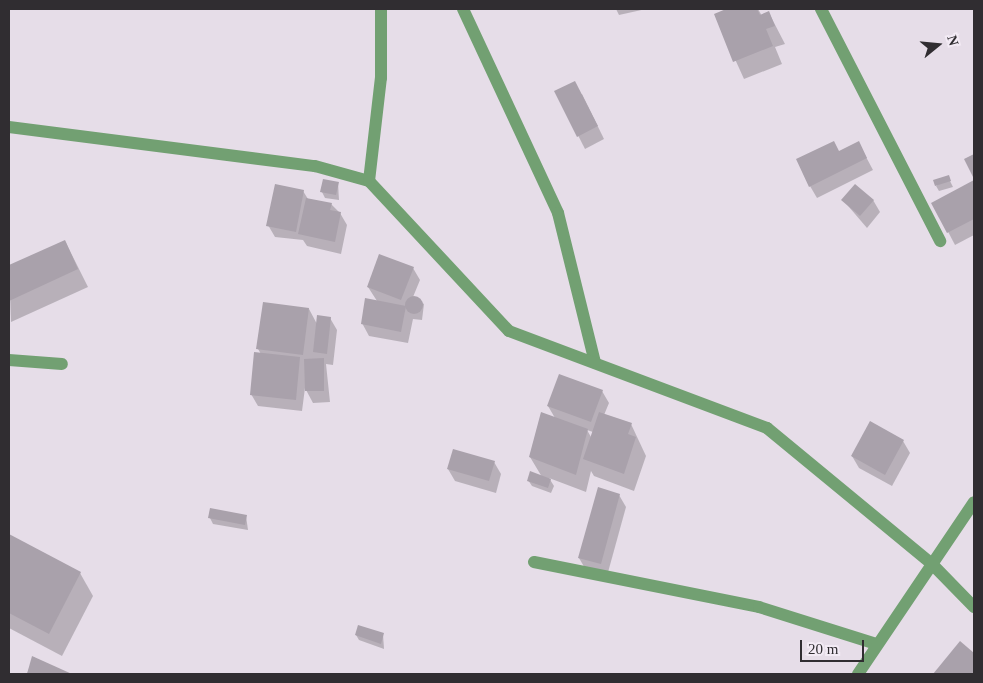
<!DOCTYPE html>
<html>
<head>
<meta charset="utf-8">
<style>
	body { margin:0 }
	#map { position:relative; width:983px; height:683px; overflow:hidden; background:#e6dde8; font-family:"Times New Roman",serif }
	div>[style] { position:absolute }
	.shadow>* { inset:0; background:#0003 }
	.building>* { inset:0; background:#a9a1ab }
	.round { border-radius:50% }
	.minor>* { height:12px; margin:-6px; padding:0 6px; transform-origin:6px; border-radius:6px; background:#72a072 }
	span { translate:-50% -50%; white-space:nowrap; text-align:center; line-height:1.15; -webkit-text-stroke:5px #f3ebf5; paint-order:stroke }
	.frame { position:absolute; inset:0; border:10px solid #302d31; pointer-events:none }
	.north { position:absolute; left:913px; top:20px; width:50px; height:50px; -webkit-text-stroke:4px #f3ebf5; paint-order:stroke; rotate:73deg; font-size:14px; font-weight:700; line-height:20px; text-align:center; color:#302d31 }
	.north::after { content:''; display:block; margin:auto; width:18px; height:22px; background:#302d31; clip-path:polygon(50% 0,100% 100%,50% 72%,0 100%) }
	.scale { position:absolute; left:800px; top:640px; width:64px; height:22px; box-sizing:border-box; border:2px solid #302d31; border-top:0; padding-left:6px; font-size:15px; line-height:18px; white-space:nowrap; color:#302d31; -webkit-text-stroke:4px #f3ebf5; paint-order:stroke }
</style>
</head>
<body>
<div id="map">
	<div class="shadow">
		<div style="clip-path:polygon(616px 9px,646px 9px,619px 15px)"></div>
		<div style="clip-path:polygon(729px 9px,758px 9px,762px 16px,769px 13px,785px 44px,775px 47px,782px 64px,744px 79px,715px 15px)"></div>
		<div style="clip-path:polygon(556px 92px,582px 94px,604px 139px,585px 149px)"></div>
		<div style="clip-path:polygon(839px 152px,865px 155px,873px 170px,817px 198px,810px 186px)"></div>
		<div style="clip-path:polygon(948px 177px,953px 187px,939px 191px,936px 186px)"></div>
		<div style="clip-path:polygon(974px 182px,974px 235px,955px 245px,933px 203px)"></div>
		<div style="clip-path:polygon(338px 183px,339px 200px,325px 198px,322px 192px)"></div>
		<div style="clip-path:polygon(303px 191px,308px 199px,331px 204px,340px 213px,347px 225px,341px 254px,307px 246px,303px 240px,275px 237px,268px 225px)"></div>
		<div style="clip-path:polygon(843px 200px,873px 200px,880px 212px,867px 228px)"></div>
		<div style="clip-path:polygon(65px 241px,88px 287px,11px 322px,9px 267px)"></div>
		<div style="clip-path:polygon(413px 268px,420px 280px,413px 297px,424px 304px,422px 320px,413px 319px,408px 343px,369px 336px,362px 323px,377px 301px,368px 287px)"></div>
		<div style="clip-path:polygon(309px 309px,317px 324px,330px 318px,337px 330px,333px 365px,326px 364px,330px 402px,313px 403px,305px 388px,302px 411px,258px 406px,251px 394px,261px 354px,258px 349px)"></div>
		<div style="clip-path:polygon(evenodd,602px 391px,609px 403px,604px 415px,631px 424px,646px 456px,634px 491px,594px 476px,591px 471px,586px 492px,549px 478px,554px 486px,551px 493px,532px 486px,528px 480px,542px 477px,530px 457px,555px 418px,548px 406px,602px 391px,587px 430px,593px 432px,591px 437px,587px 430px)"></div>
		<div style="clip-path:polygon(903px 441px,910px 453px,892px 486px,859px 468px,852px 456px)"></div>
		<div style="clip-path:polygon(494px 462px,501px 474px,496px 493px,455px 481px,448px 469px)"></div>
		<div style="clip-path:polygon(619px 495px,626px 507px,607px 576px,586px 570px,579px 558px)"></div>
		<div style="clip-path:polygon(246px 516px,248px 530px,213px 524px,210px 518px)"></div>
		<div style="clip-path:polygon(9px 536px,80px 573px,93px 596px,62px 656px,9px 628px)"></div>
		<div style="clip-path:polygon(383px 634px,384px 649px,359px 640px,356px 635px)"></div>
		<div style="clip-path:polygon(960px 643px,974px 654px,974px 674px,935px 674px)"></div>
		<div style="clip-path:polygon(33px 657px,69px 674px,27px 674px)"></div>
	</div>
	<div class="building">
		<div style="clip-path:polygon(726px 9px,757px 9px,760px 15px,769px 11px,775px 26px,766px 29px,773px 46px,733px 62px,714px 14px)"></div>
		<div style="clip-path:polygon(575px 81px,598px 126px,577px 137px,554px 91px)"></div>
		<div style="clip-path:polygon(834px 141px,839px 151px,859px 141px,867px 158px,809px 187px,796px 159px)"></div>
		<div style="clip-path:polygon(974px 154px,974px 179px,964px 159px)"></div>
		<div style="clip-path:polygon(949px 175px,951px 181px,935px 186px,933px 180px)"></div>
		<div style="clip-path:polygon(323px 179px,339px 182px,336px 195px,320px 192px)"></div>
		<div style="clip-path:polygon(974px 180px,974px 219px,947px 233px,931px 203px)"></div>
		<div style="clip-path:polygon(275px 184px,304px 190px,296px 232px,266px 226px)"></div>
		<div style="clip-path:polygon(855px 184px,874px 200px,860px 216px,841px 200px)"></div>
		<div style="clip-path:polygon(306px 198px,332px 203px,330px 210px,341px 212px,335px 242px,298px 234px)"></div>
		<div style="clip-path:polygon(65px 240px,78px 269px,9px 301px,9px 265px)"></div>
		<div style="clip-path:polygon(379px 254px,414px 267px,401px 300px,367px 287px)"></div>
		<div class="round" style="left:405px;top:296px;width:18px;height:18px"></div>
		<div style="clip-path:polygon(365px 298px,406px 306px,401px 332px,361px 324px)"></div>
		<div style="clip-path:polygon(263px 302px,309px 308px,303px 355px,256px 349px)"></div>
		<div style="clip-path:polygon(317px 315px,331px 317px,327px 354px,313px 352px)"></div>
		<div style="clip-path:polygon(254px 352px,300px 357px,296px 400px,250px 395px)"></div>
		<div style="clip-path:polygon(324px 358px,324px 391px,305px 391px,304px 359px)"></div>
		<div style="clip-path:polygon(559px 374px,603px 390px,591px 422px,547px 406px)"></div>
		<div style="clip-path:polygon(541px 412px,588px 429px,576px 475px,529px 457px)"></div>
		<div style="clip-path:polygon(599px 412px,632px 423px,628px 434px,636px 437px,624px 474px,583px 459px)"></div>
		<div style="clip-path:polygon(870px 421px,904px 440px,885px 475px,851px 456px)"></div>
		<div style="clip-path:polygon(453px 449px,495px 461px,489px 481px,447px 469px)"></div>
		<div style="clip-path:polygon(530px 471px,551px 479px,548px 488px,527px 481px)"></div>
		<div style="clip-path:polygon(598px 487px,620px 494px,601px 564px,578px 558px)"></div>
		<div style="clip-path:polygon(210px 508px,247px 515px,245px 525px,208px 518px)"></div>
		<div style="clip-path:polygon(9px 534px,81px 572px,49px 634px,9px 613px)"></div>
		<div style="clip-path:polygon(358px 625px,384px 633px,381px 644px,355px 635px)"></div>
		<div style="clip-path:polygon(960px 641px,974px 653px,974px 674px,933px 674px)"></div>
		<div style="clip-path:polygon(32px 656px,72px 674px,27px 674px)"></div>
	</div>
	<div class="minor">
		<div style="left:463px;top:9px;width:225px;rotate:65deg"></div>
		<div style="left:558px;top:213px;width:154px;rotate:76.1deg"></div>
		<div style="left:821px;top:9px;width:261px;rotate:62.8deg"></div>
		<div style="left:9px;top:127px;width:308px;rotate:7.3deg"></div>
		<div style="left:315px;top:166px;width:56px;rotate:15.5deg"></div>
		<div style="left:369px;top:181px;width:205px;rotate:47deg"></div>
		<div style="left:509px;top:331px;width:276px;rotate:20.6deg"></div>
		<div style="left:767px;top:428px;width:212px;rotate:39.5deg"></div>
		<div style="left:931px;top:563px;width:62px;rotate:45.7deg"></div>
		<div style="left:369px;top:181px;width:104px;rotate:-83.4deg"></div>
		<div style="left:381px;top:78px;width:69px;rotate:-90deg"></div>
		<div style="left:9px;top:360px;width:53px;rotate:4.3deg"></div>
		<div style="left:534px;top:562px;width:229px;rotate:11.3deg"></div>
		<div style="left:759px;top:607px;width:123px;rotate:17.5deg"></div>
		<div style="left:858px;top:674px;width:207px;rotate:-56deg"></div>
	</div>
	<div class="frame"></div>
	<div class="north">N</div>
	<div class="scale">20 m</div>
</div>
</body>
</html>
